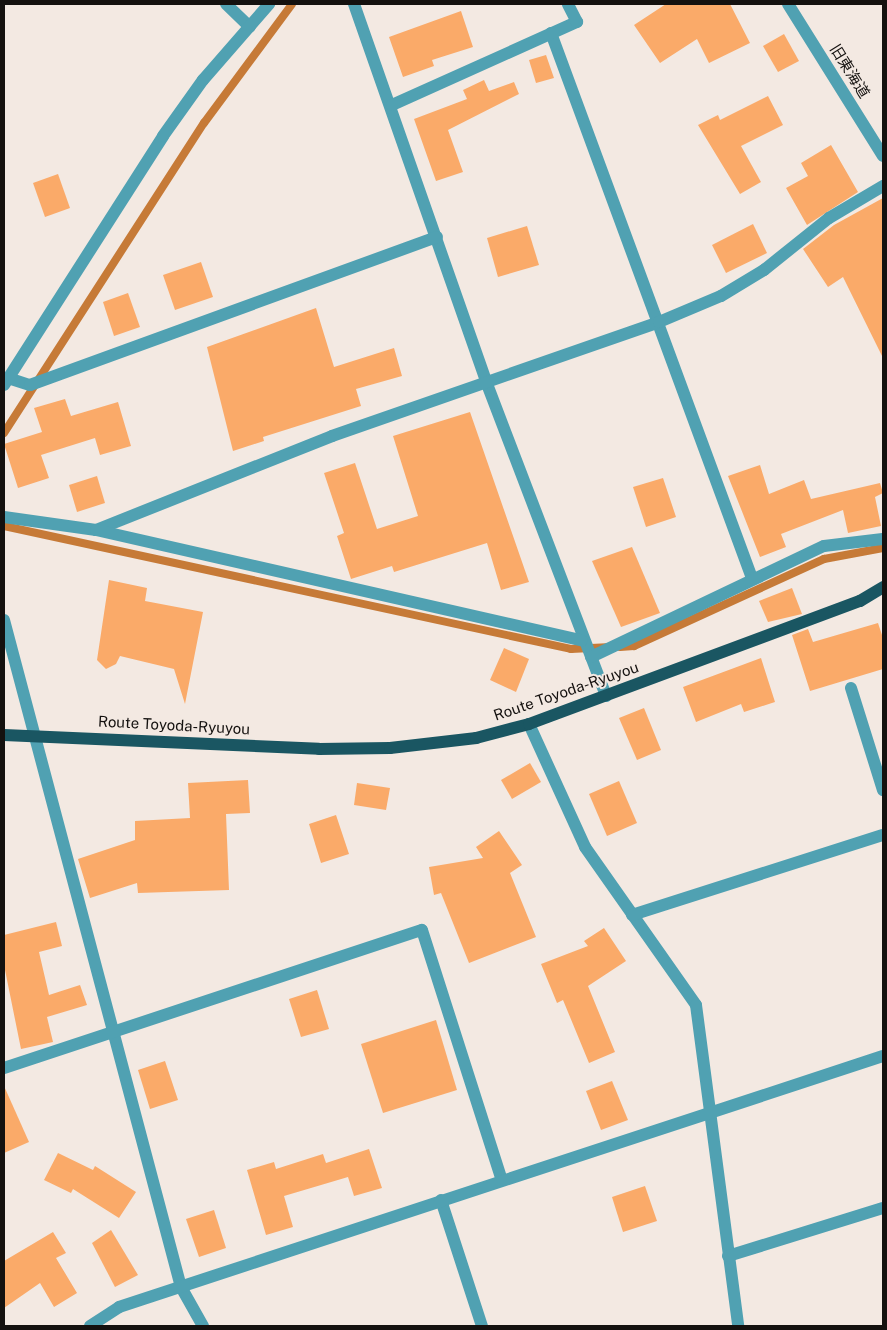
<!DOCTYPE html>
<html>
<head>
<meta charset="utf-8">
<style>
	body { margin:0 }
	#map { position:relative; width:887px; height:1330px; overflow:hidden; background:#f3e9e2; font-family:"Public Sans","Noto Sans JP",sans-serif }
	div>[style] { position:absolute }
	.stream>* { height:8px; margin:-4px; padding:0 4px; transform-origin:4px; border-radius:4px; background:#c67a37 }
	.building>* { inset:0; background:#faaa69 }
	.minor>* { height:12px; margin:-6px; padding:0 6px; transform-origin:6px; border-radius:6px; background:#50a1b2 }
	.major>* { height:12px; margin:-6px; padding:0 6px; transform-origin:6px; border-radius:6px; background:#1a5662 }
	span { translate:-50% -50%; white-space:nowrap; text-align:center; line-height:1.15; -webkit-text-stroke:4px #f3e9e2; paint-order:stroke }
	.street-label { font-size:15px; color:#14110f }
	.frame { position:absolute; inset:0; border:5px solid #14110f; pointer-events:none }
</style>
</head>
<body>
<div id="map">
	<div class="stream">
		<div style="left:4px;top:433px;width:369px;rotate:-57.2deg"></div>
		<div style="left:204px;top:123px;width:148px;rotate:-53.5deg"></div>
		<div style="left:4px;top:526px;width:580px;rotate:12.24deg"></div>
		<div style="left:571px;top:649px;width:35px;rotate:-3deg"></div>
		<div style="left:620px;top:647px;width:14px;rotate:-4deg"></div>
		<div style="left:634px;top:646px;width:209px;rotate:-24.6deg"></div>
		<div style="left:824px;top:559px;width:60px;rotate:-10.6deg"></div>
	</div>
	<div class="building">
		<div style="clip-path:polygon(666px 4px,730px 4px,750px 43px,709px 63px,697px 39px,660px 63px,634px 25px)"></div>
		<div style="clip-path:polygon(461px 11px,473px 47px,432px 60px,434px 66px,403px 77px,389px 37px)"></div>
		<div style="clip-path:polygon(784px 34px,799px 61px,778px 72px,763px 46px)"></div>
		<div style="clip-path:polygon(546px 55px,554px 78px,536px 83px,529px 60px)"></div>
		<div style="clip-path:polygon(484px 80px,489px 91px,514px 82px,519px 94px,448px 130px,463px 172px,436px 181px,414px 119px,467px 99px,463px 90px)"></div>
		<div style="clip-path:polygon(768px 96px,783px 125px,741px 146px,761px 182px,740px 194px,698px 125px,718px 115px,720px 120px)"></div>
		<div style="clip-path:polygon(831px 145px,858px 192px,807px 225px,786px 188px,808px 176px,801px 163px)"></div>
		<div style="clip-path:polygon(58px 174px,70px 208px,45px 217px,33px 183px)"></div>
		<div style="clip-path:polygon(883px 198px,883px 358px,843px 277px,828px 287px,803px 249px,834px 225px)"></div>
		<div style="clip-path:polygon(753px 224px,767px 253px,726px 273px,712px 245px)"></div>
		<div style="clip-path:polygon(527px 226px,539px 265px,498px 277px,487px 238px)"></div>
		<div style="clip-path:polygon(201px 262px,213px 297px,175px 310px,163px 275px)"></div>
		<div style="clip-path:polygon(128px 293px,140px 327px,114px 336px,103px 302px)"></div>
		<div style="clip-path:polygon(316px 308px,334px 367px,394px 348px,402px 376px,356px 389px,361px 406px,263px 437px,264px 441px,233px 451px,207px 347px)"></div>
		<div style="clip-path:polygon(65px 399px,71px 416px,118px 402px,131px 446px,100px 455px,95px 438px,41px 455px,49px 478px,18px 488px,4px 444px,42px 432px,34px 408px)"></div>
		<div style="clip-path:polygon(470px 412px,529px 582px,501px 590px,487px 543px,394px 572px,392px 566px,351px 579px,337px 536px,344px 533px,324px 473px,355px 463px,377px 529px,418px 516px,393px 436px)"></div>
		<div style="clip-path:polygon(760px 465px,769px 494px,804px 480px,811px 499px,880px 483px,883px 493px,875px 497px,881px 526px,848px 533px,843px 510px,781px 534px,786px 547px,760px 557px,728px 476px)"></div>
		<div style="clip-path:polygon(97px 476px,105px 503px,77px 512px,69px 485px)"></div>
		<div style="clip-path:polygon(663px 478px,676px 517px,646px 527px,633px 487px)"></div>
		<div style="clip-path:polygon(632px 547px,660px 613px,621px 627px,592px 561px)"></div>
		<div style="clip-path:polygon(109px 580px,147px 588px,145px 601px,203px 612px,185px 704px,174px 669px,120px 656px,116px 664px,106px 669px,97px 660px)"></div>
		<div style="clip-path:polygon(792px 588px,802px 614px,768px 622px,759px 601px)"></div>
		<div style="clip-path:polygon(878px 623px,883px 638px,883px 669px,810px 691px,792px 635px,808px 629px,813px 642px)"></div>
		<div style="clip-path:polygon(504px 648px,529px 659px,516px 692px,490px 680px)"></div>
		<div style="clip-path:polygon(761px 658px,775px 702px,744px 712px,741px 704px,696px 722px,683px 687px)"></div>
		<div style="clip-path:polygon(644px 708px,661px 750px,637px 760px,619px 718px)"></div>
		<div style="clip-path:polygon(530px 763px,541px 782px,512px 799px,501px 780px)"></div>
		<div style="clip-path:polygon(248px 780px,250px 813px,226px 814px,229px 890px,138px 893px,137px 883px,90px 898px,78px 859px,135px 840px,135px 821px,190px 818px,188px 783px)"></div>
		<div style="clip-path:polygon(619px 781px,637px 823px,607px 836px,589px 794px)"></div>
		<div style="clip-path:polygon(357px 783px,390px 788px,386px 810px,354px 805px)"></div>
		<div style="clip-path:polygon(336px 815px,349px 854px,321px 863px,309px 824px)"></div>
		<div style="clip-path:polygon(499px 831px,522px 865px,510px 873px,536px 937px,469px 963px,441px 893px,434px 895px,429px 867px,483px 858px,476px 847px)"></div>
		<div style="clip-path:polygon(56px 922px,62px 946px,39px 952px,49px 995px,80px 985px,87px 1005px,47px 1017px,53px 1042px,21px 1049px,4px 965px,4px 935px)"></div>
		<div style="clip-path:polygon(604px 928px,626px 961px,588px 986px,615px 1052px,589px 1063px,563px 1000px,557px 1003px,541px 964px,588px 946px,584px 941px)"></div>
		<div style="clip-path:polygon(317px 990px,329px 1029px,301px 1037px,289px 999px)"></div>
		<div style="clip-path:polygon(436px 1020px,457px 1090px,383px 1113px,361px 1044px)"></div>
		<div style="clip-path:polygon(165px 1061px,178px 1100px,150px 1109px,138px 1070px)"></div>
		<div style="clip-path:polygon(612px 1081px,628px 1120px,601px 1130px,586px 1091px)"></div>
		<div style="clip-path:polygon(4px 1086px,29px 1142px,4px 1153px)"></div>
		<div style="clip-path:polygon(369px 1149px,382px 1188px,354px 1196px,348px 1177px,284px 1196px,293px 1227px,266px 1235px,247px 1170px,274px 1162px,276px 1169px,323px 1154px,326px 1163px)"></div>
		<div style="clip-path:polygon(58px 1153px,93px 1170px,95px 1166px,136px 1192px,119px 1218px,73px 1189px,71px 1193px,44px 1180px)"></div>
		<div style="clip-path:polygon(645px 1186px,657px 1221px,623px 1232px,612px 1197px)"></div>
		<div style="clip-path:polygon(214px 1210px,226px 1248px,199px 1257px,186px 1219px)"></div>
		<div style="clip-path:polygon(111px 1230px,138px 1275px,115px 1287px,92px 1243px)"></div>
		<div style="clip-path:polygon(53px 1232px,66px 1253px,56px 1258px,77px 1293px,54px 1307px,40px 1283px,4px 1308px,4px 1261px)"></div>
	</div>
	<div class="minor">
		<div style="left:226px;top:4px;width:33px;rotate:44deg"></div>
		<div style="left:354px;top:4px;width:403px;rotate:70.7deg"></div>
		<div style="left:487px;top:384px;width:334px;rotate:69.1deg"></div>
		<div style="left:788px;top:4px;width:179px;rotate:58deg"></div>
		<div style="left:551px;top:33px;width:581px;rotate:69.76deg"></div>
		<div style="left:392px;top:105px;width:203px;rotate:-24.2deg"></div>
		<div style="left:577px;top:22px;width:20px;rotate:-117deg"></div>
		<div style="left:8px;top:378px;width:23px;rotate:18deg"></div>
		<div style="left:30px;top:385px;width:433px;rotate:-20deg"></div>
		<div style="left:4px;top:385px;width:295px;rotate:-57.4deg"></div>
		<div style="left:163px;top:136px;width:69px;rotate:-54.5deg"></div>
		<div style="left:203px;top:80px;width:101px;rotate:-49deg"></div>
		<div style="left:4px;top:517px;width:93px;rotate:8deg"></div>
		<div style="left:96px;top:530px;width:254px;rotate:-21.7deg"></div>
		<div style="left:332px;top:436px;width:346px;rotate:-19.2deg"></div>
		<div style="left:659px;top:322px;width:67px;rotate:-22.8deg"></div>
		<div style="left:721px;top:296px;width:50px;rotate:-31.2deg"></div>
		<div style="left:764px;top:270px;width:83px;rotate:-38.7deg"></div>
		<div style="left:829px;top:218px;width:63px;rotate:-30.7deg"></div>
		<div style="left:96px;top:530px;width:498px;rotate:12.8deg"></div>
		<div style="left:4px;top:620px;width:690px;rotate:75.14deg"></div>
		<div style="left:181px;top:1287px;width:45px;rotate:60.6deg"></div>
		<div style="left:591px;top:657px;width:258px;rotate:-25.5deg"></div>
		<div style="left:824px;top:546px;width:59px;rotate:-6.8deg"></div>
		<div style="left:851px;top:688px;width:107px;rotate:72.6deg"></div>
		<div style="left:529px;top:724px;width:135px;rotate:65.5deg"></div>
		<div style="left:585px;top:847px;width:193px;rotate:54.9deg"></div>
		<div style="left:696px;top:1005px;width:324px;rotate:82.5deg"></div>
		<div style="left:632px;top:915px;width:263px;rotate:-17.7deg"></div>
		<div style="left:4px;top:1068px;width:440px;rotate:-18.3deg"></div>
		<div style="left:422px;top:930px;width:262px;rotate:72.3deg"></div>
		<div style="left:441px;top:1200px;width:133px;rotate:72deg"></div>
		<div style="left:728px;top:1256px;width:162px;rotate:-17.2deg"></div>
		<div style="left:90px;top:1326px;width:35px;rotate:-33deg"></div>
		<div style="left:119px;top:1307px;width:804px;rotate:-18.19deg"></div>
	</div>
	<div class="major">
		<div style="left:4px;top:735px;width:315px;rotate:2.5deg"></div>
		<div style="left:319px;top:749px;width:71px;rotate:-0.8deg"></div>
		<div style="left:390px;top:748px;width:87px;rotate:-6.6deg"></div>
		<div style="left:476px;top:738px;width:55px;rotate:-14.8deg"></div>
		<div style="left:529px;top:724px;width:353px;rotate:-20.4deg"></div>
		<div style="left:860px;top:601px;width:27px;rotate:-31deg"></div>
	</div>
	<div class="street-label">
		<span style="left:850px;top:71px;rotate:58deg">旧東海道</span>
		<span style="left:566px;top:691px;rotate:-19deg">Route Toyoda-Ryuyou</span>
		<span style="left:174px;top:725px;rotate:3deg">Route Toyoda-Ryuyou</span>
	</div>
	<div class="frame"></div>
</div>
</body>
</html>
